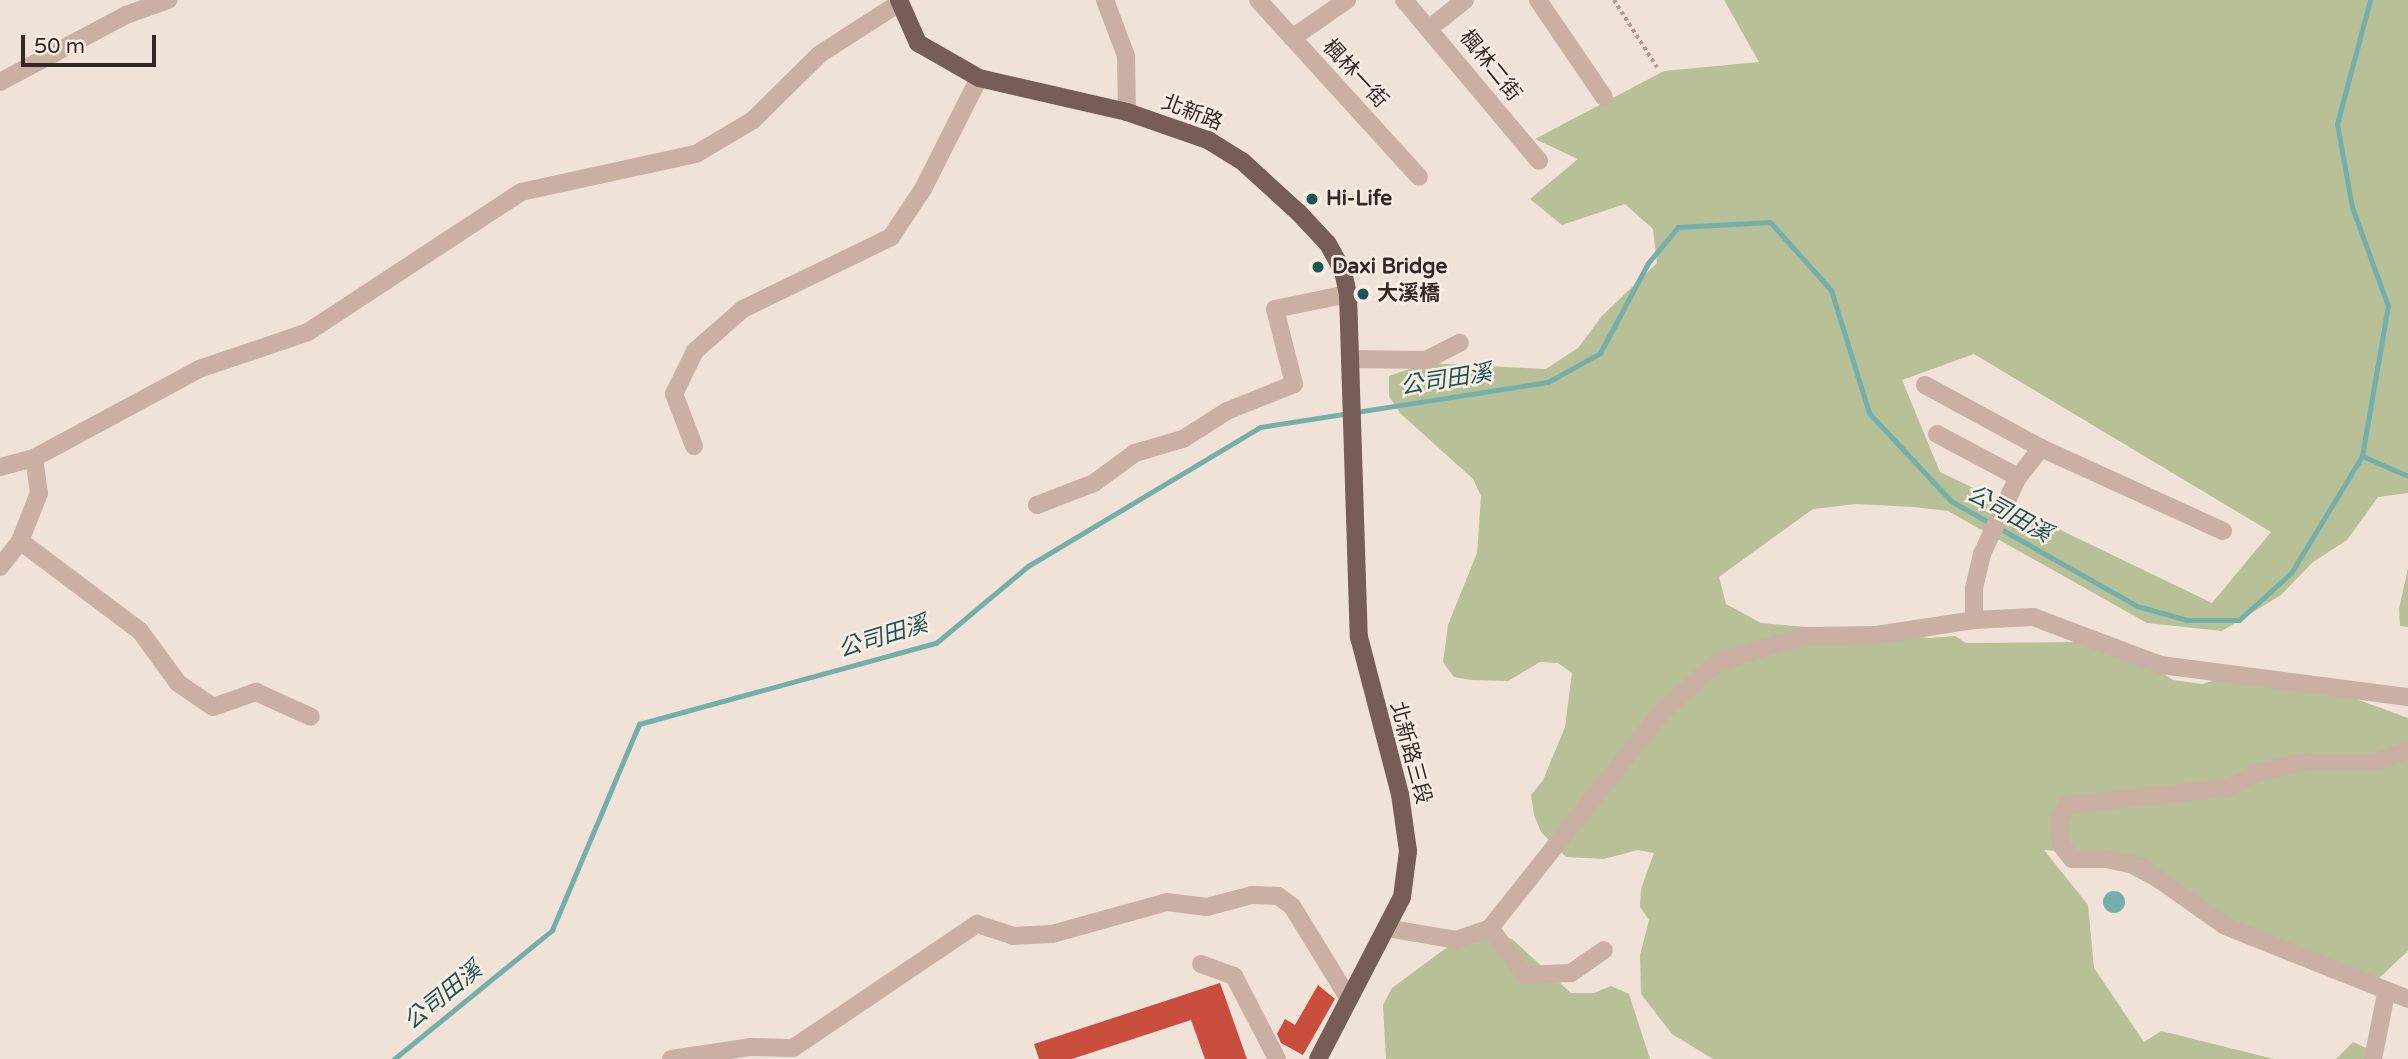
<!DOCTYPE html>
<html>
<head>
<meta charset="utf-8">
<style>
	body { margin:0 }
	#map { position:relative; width:2408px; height:1059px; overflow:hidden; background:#f1e2d7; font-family:"Varela Round","Noto Sans TC",sans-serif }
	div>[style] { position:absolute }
	.green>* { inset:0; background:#b7c097 }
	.water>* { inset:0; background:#75afaa }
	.round { border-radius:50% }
	.stream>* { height:5px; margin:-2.5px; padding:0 2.5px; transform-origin:2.5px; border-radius:2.5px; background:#75afaa }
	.building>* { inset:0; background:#c94e3d }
	.path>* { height:3.5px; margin-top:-1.75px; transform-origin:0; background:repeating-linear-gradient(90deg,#b5998d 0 3.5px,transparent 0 7px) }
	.minor>* { height:18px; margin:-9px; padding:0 9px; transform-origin:9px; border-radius:9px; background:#c9b0a3 }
	.major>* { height:18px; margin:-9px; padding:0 9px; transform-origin:9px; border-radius:9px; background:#765d56 }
	.dots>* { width:19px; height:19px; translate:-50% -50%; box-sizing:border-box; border:4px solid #f9ece3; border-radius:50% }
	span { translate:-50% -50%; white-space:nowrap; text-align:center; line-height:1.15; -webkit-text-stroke:5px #f9ece3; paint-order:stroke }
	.street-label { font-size:21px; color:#342825 }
	.poi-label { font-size:21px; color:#342825; font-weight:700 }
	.left { translate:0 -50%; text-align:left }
	.water-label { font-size:23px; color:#1a5653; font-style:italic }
	.scale { position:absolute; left:21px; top:35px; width:135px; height:32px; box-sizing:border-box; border:4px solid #342825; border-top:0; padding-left:9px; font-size:21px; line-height:24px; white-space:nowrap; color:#342825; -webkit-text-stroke:5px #f9ece3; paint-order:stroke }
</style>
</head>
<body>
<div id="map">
	<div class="green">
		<div style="clip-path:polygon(evenodd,1724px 0,2408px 0,2408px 493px,2378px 497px,2347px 540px,2313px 562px,2281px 595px,2222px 631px,2147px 623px,1948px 511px,1914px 507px,1856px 504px,1813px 509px,1719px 577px,1726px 604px,1761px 623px,1930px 638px,1955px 636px,1966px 643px,2078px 642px,2138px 658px,2173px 680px,2202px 684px,2235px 674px,2337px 692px,2408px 718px,2408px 951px,2379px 978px,2369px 980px,2245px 936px,2125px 871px,2072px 852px,2044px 850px,2088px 905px,2094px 968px,2144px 1042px,2161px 1031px,2274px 1059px,1713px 1059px,1672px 1034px,1641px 994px,1640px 955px,1649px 920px,1640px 907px,1641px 889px,1654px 853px,1638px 850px,1604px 859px,1566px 857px,1541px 832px,1534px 815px,1531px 795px,1543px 780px,1565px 727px,1572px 673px,1558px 663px,1540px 662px,1508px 681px,1471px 680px,1454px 677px,1443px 662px,1448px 625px,1477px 553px,1481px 496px,1473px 479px,1400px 413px,1389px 396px,1389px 376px,1427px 363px,1546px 369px,1578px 348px,1602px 316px,1657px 263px,1653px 229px,1625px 204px,1562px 225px,1530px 199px,1578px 159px,1535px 139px,1664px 71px,1759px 62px,1724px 0,1974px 354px,2271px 532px,2212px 603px,1940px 472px,1902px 380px,1974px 354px)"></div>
		<div style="clip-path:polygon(2408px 568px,2408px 627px,2400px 626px,2399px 609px)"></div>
		<div style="clip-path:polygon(1492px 935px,1512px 939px,1571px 993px,1594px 993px,1611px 986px,1629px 994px,1650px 1059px,1386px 1059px,1383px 1005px,1392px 988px,1453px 943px)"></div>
		<div style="clip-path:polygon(2353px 1042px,2368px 1049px,2367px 1059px,2336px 1059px)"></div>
	</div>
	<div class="water">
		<div class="round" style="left:2103px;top:891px;width:22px;height:22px"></div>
	</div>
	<div class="stream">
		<div style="left:2362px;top:456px;width:152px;rotate:-80.2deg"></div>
		<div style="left:2388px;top:306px;width:105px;rotate:-110deg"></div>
		<div style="left:2352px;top:207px;width:84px;rotate:-100.2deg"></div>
		<div style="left:2337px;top:124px;width:128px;rotate:-75.1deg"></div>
		<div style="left:394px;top:1059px;width:204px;rotate:-39.2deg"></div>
		<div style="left:552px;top:930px;width:224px;rotate:-67.1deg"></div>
		<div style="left:639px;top:724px;width:308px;rotate:-15.3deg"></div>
		<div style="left:936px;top:643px;width:120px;rotate:-39.9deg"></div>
		<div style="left:1028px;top:566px;width:270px;rotate:-30.9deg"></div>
		<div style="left:1260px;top:427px;width:291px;rotate:-8.9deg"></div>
		<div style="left:1548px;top:382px;width:60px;rotate:-29.1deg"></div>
		<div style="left:1600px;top:353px;width:102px;rotate:-61.9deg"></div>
		<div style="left:1648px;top:263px;width:47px;rotate:-50.2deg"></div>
		<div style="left:1678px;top:227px;width:92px;rotate:-3.1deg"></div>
		<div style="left:1770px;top:222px;width:91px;rotate:48.1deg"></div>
		<div style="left:1831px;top:290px;width:129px;rotate:72.8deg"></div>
		<div style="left:1869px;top:413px;width:120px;rotate:47deg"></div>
		<div style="left:1951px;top:501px;width:214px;rotate:29.4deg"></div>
		<div style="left:2137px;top:606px;width:52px;rotate:15.6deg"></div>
		<div style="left:2187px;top:620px;width:52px"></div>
		<div style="left:2239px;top:620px;width:70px;rotate:-42.1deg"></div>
		<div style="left:2291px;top:573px;width:137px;rotate:-58.7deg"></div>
		<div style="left:2362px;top:456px;width:50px;rotate:23.5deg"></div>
	</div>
	<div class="building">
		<div style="clip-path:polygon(1220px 983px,1247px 1059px,1205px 1059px,1191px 1020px,1072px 1059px,1039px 1059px,1034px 1044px)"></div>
		<div style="clip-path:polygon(1318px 985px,1335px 999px,1303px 1055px,1281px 1043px,1277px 1034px,1285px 1019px,1295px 1025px)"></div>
	</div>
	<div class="path">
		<div style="left:1614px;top:0;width:80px;rotate:57.3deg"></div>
	</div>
	<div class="minor">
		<div style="left:1105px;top:0;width:60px;rotate:69.4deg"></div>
		<div style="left:1126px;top:56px;width:56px;rotate:89deg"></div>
		<div style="left:1258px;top:0;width:239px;rotate:47.7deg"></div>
		<div style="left:1404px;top:0;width:210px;rotate:50deg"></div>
		<div style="left:1538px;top:0;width:117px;rotate:55.8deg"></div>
		<div style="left:1430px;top:28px;width:45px;rotate:-38.7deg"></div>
		<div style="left:1292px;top:38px;width:67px;rotate:-34.6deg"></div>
		<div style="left:0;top:82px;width:143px;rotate:-28deg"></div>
		<div style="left:126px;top:15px;width:45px;rotate:-19.7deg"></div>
		<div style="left:1350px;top:359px;width:76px;rotate:0.8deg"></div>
		<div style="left:1426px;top:360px;width:38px;rotate:-27deg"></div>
		<div style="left:1925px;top:385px;width:132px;rotate:28.5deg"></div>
		<div style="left:2041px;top:448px;width:37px;rotate:128deg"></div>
		<div style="left:2018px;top:477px;width:85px;rotate:115.1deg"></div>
		<div style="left:1982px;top:554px;width:36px;rotate:103deg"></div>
		<div style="left:1974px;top:589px;width:31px;rotate:90deg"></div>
		<div style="left:1937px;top:434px;width:92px;rotate:28deg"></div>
		<div style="left:694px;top:446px;width:56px;rotate:-111deg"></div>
		<div style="left:674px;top:394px;width:48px;rotate:-64deg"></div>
		<div style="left:695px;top:351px;width:64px;rotate:-41.2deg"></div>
		<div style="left:743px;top:309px;width:165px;rotate:-25.9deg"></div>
		<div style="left:891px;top:237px;width:58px;rotate:-56.3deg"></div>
		<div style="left:923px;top:189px;width:124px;rotate:-63.2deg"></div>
		<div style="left:2041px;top:448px;width:200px;rotate:24.5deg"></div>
		<div style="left:0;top:467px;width:35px;rotate:-15deg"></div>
		<div style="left:1037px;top:505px;width:61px;rotate:-21.1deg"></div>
		<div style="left:1094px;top:483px;width:51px;rotate:-36.2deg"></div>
		<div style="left:1135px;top:453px;width:50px;rotate:-16.3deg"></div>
		<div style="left:1183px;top:439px;width:52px;rotate:-32.5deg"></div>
		<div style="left:1227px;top:411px;width:72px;rotate:-21.9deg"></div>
		<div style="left:1294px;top:384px;width:77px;rotate:-104.2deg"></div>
		<div style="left:1275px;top:309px;width:75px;rotate:-11.6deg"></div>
		<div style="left:20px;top:541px;width:150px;rotate:36.9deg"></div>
		<div style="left:140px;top:631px;width:64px;rotate:53.8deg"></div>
		<div style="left:178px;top:683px;width:42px;rotate:34.4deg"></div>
		<div style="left:213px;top:707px;width:46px;rotate:-19.2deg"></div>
		<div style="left:256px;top:692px;width:60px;rotate:24.4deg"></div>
		<div style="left:0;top:567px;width:33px;rotate:-52deg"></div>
		<div style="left:20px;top:541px;width:52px;rotate:-68.4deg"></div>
		<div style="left:39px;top:493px;width:35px;rotate:-98deg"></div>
		<div style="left:34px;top:458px;width:187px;rotate:-28.3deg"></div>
		<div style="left:199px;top:369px;width:115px;rotate:-18.7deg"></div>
		<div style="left:308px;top:332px;width:255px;rotate:-33.3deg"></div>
		<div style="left:521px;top:192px;width:179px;rotate:-12.3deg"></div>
		<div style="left:696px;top:154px;width:66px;rotate:-30.8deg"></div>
		<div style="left:753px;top:120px;width:94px;rotate:-44.6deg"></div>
		<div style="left:820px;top:54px;width:94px;rotate:-32.8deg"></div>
		<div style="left:2408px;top:750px;width:33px;rotate:159deg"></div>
		<div style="left:2377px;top:762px;width:76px;rotate:180deg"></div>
		<div style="left:2301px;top:762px;width:45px;rotate:166deg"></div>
		<div style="left:2257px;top:773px;width:34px;rotate:153deg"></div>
		<div style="left:2227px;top:788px;width:161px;rotate:173.9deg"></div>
		<div style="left:2067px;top:805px;width:17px;rotate:118deg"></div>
		<div style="left:2059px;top:820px;width:25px;rotate:85deg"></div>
		<div style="left:2061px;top:845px;width:18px;rotate:52deg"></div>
		<div style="left:2072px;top:859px;width:34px"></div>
		<div style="left:2106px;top:859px;width:35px;rotate:12deg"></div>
		<div style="left:2140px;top:866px;width:104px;rotate:35.2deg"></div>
		<div style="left:2225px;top:926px;width:197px;rotate:21.7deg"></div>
		<div style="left:1386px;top:928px;width:71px;rotate:9.7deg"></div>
		<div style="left:1456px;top:940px;width:36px;rotate:-19deg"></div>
		<div style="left:1490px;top:928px;width:273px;rotate:-51.5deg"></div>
		<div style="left:1660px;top:714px;width:77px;rotate:-42.4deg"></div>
		<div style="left:1717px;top:662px;width:92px;rotate:-16.5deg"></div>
		<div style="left:1805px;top:636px;width:71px;rotate:-0.8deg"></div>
		<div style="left:1876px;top:635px;width:99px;rotate:-8.7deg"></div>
		<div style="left:1974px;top:620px;width:59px;rotate:-2.9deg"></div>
		<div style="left:2033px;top:617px;width:137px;rotate:20.6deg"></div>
		<div style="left:2161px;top:665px;width:249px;rotate:7.4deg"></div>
		<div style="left:1490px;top:928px;width:59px;rotate:53.3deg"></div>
		<div style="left:1525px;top:975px;width:46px;rotate:-2.5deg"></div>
		<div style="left:1571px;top:973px;width:40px;rotate:-34.9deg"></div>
		<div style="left:1201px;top:964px;width:35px;rotate:20deg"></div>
		<div style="left:1234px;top:976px;width:93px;rotate:62.6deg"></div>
		<div style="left:671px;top:1059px;width:80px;rotate:-8.6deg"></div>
		<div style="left:750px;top:1047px;width:43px;rotate:1.3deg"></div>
		<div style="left:793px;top:1048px;width:222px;rotate:-34deg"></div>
		<div style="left:977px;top:924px;width:38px;rotate:18deg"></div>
		<div style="left:1013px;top:936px;width:39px;rotate:-3deg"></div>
		<div style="left:1052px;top:934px;width:119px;rotate:-15.5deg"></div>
		<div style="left:1167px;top:902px;width:40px;rotate:7.1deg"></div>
		<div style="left:1207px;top:907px;width:47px;rotate:-14.9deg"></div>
		<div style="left:1252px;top:895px;width:26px;rotate:2deg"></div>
		<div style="left:1278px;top:896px;width:17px;rotate:36deg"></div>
		<div style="left:1292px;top:906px;width:109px;rotate:58.5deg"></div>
		<div style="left:2373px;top:1059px;width:66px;rotate:-78.7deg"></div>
	</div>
	<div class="major">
		<div style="left:899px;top:0;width:47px;rotate:66.2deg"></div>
		<div style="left:918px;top:43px;width:70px;rotate:29.8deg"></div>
		<div style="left:979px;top:78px;width:152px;rotate:12.9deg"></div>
		<div style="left:1127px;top:112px;width:86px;rotate:19.1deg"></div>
		<div style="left:1208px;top:140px;width:40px;rotate:32deg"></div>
		<div style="left:1242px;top:161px;width:77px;rotate:42.4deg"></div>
		<div style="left:1299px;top:213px;width:42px;rotate:46.9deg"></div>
		<div style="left:1328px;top:244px;width:31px;rotate:61deg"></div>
		<div style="left:1343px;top:271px;width:24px;rotate:78deg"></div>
		<div style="left:1348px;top:294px;width:343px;rotate:88.2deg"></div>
		<div style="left:1359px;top:637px;width:162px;rotate:75.4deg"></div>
		<div style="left:1400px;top:794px;width:58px;rotate:82deg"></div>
		<div style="left:1408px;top:851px;width:46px;rotate:97.4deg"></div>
		<div style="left:1402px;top:897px;width:182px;rotate:117.4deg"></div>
	</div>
	<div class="dots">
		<div style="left:1312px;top:199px;background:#1a5653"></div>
		<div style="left:1318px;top:267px;background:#1a5653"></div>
		<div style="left:1363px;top:294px;background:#1a5653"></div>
	</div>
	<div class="street-label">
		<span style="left:1490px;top:66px;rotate:51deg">楓林二街</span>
		<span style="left:1355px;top:74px;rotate:47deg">楓林一街</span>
		<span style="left:1192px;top:113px;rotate:21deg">北新路</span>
		<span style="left:1410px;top:753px;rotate:75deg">北新路三段</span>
	</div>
	<div class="poi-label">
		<span class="left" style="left:1326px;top:199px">Hi-Life</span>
		<span class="left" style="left:1332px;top:267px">Daxi Bridge</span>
		<span class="left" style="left:1377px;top:294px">大溪橋</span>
	</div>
	<div class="water-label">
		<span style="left:1446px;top:380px;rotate:-9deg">公司田溪</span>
		<span style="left:2009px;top:514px;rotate:29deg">公司田溪</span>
		<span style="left:883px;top:637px;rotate:-17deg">公司田溪</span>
		<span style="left:443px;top:996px;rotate:-39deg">公司田溪</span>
	</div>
	<div class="scale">50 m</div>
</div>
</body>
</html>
